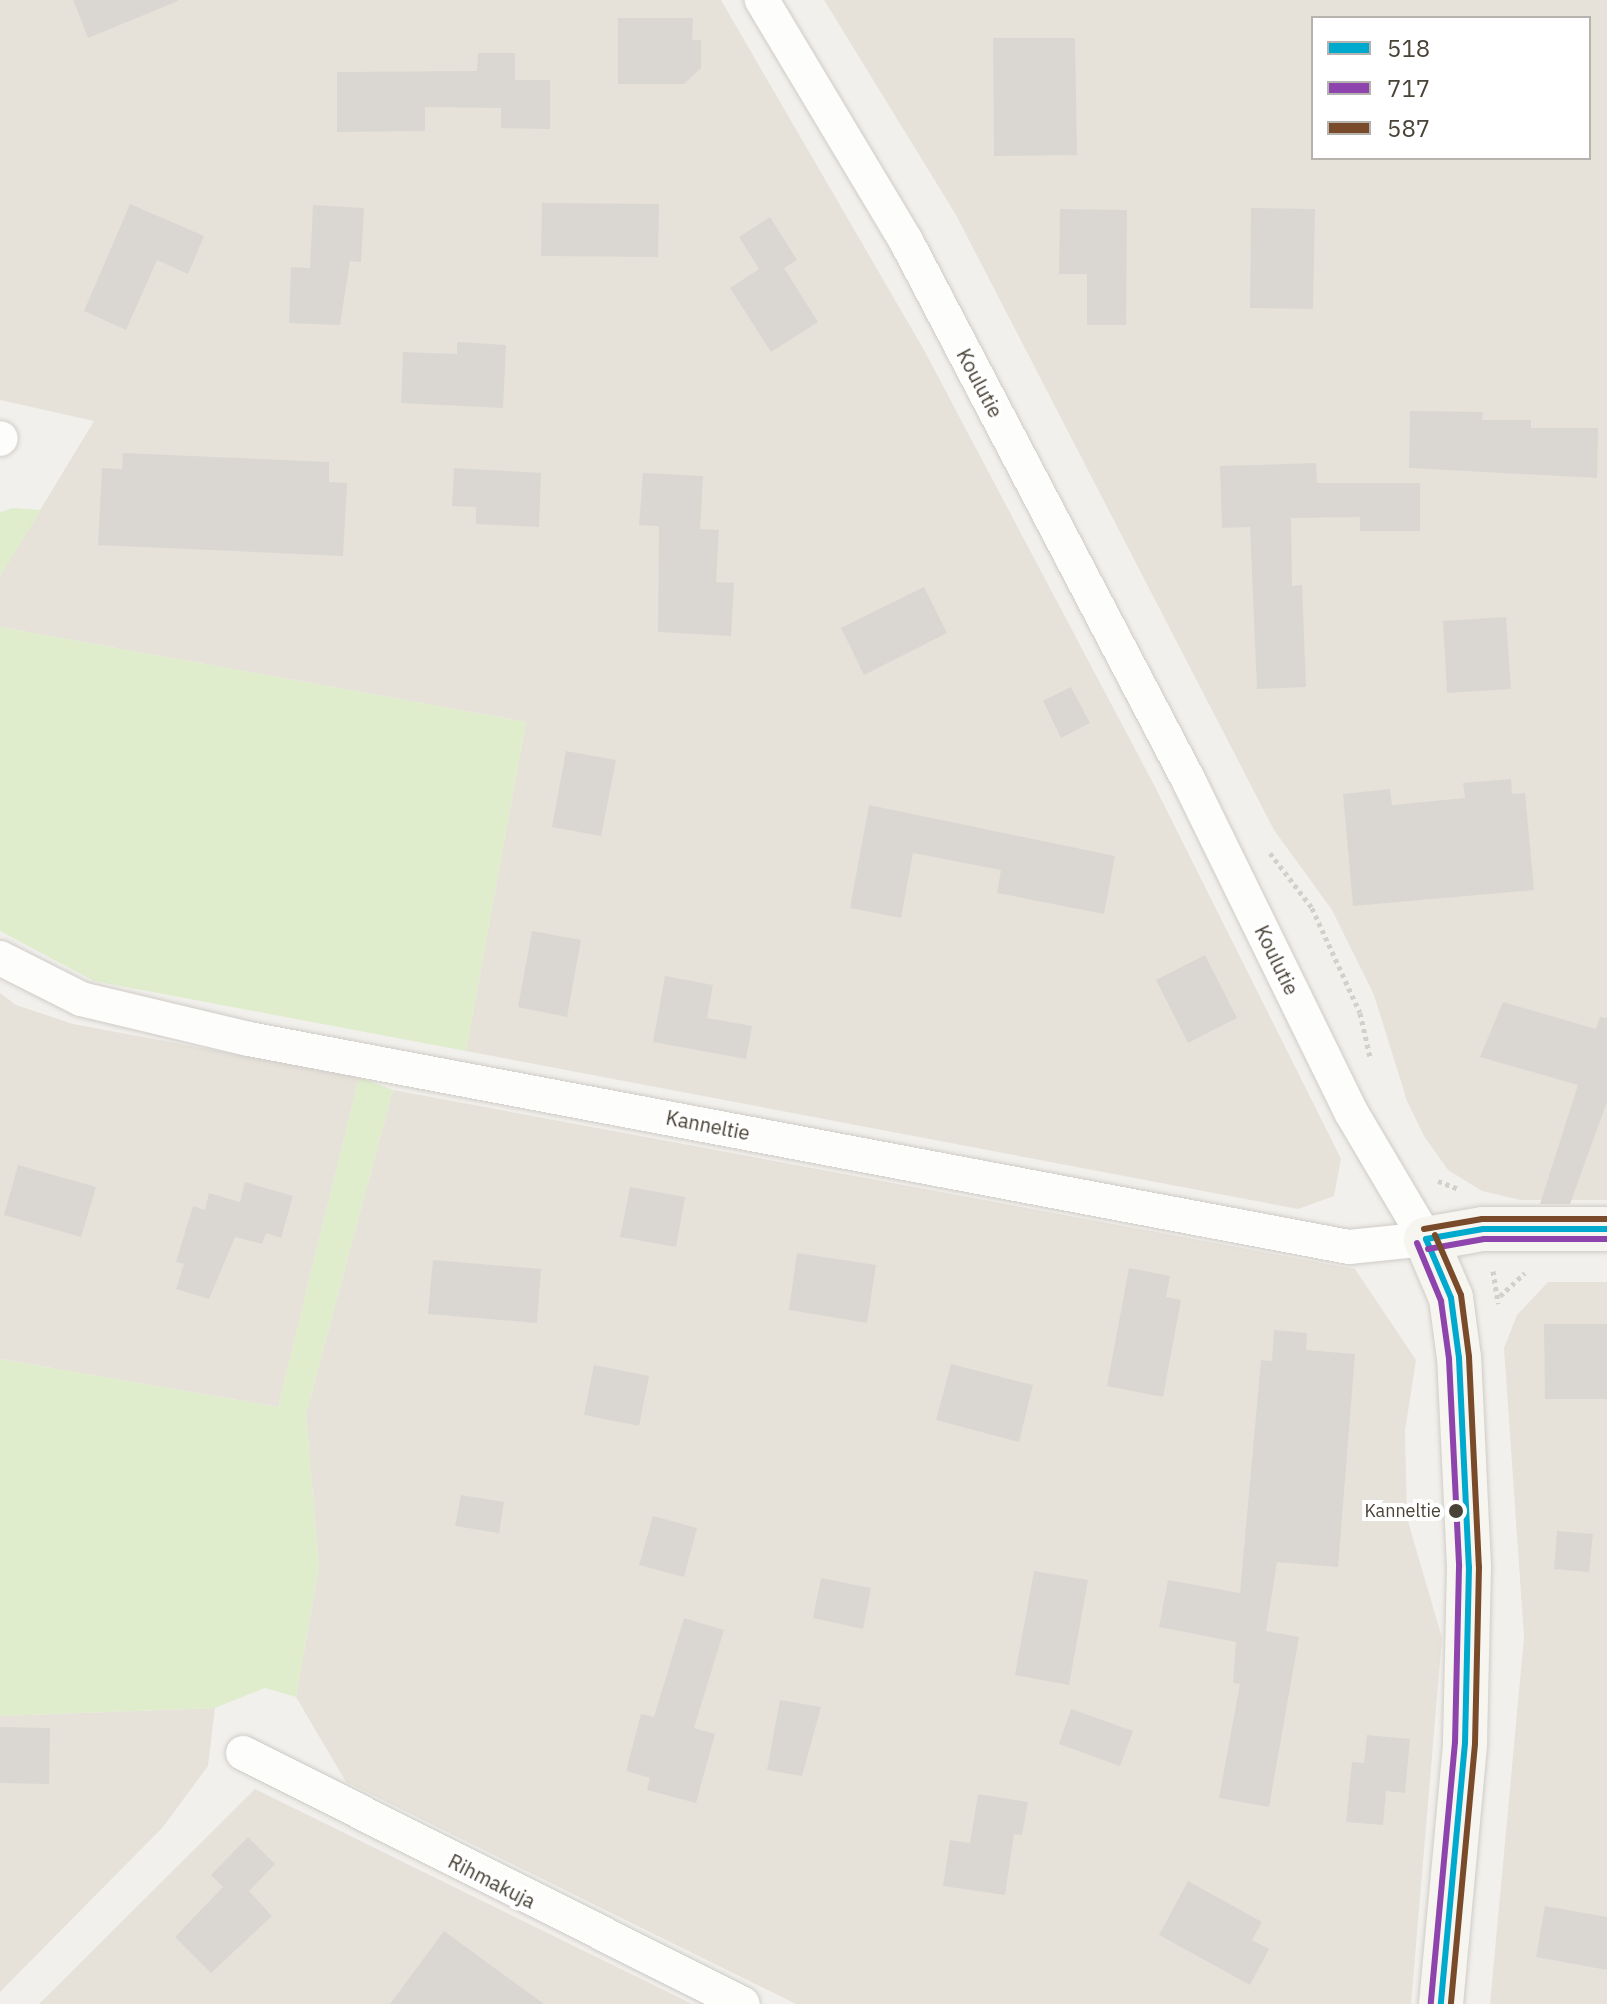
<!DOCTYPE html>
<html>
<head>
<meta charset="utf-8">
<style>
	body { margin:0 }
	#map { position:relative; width:1607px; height:2004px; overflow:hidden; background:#f2f0ec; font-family:"IBM Plex Sans",sans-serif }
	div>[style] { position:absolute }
	.residential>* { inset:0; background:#e6e2d9 }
	.green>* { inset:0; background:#dfedcc }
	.building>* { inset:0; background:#dad7d3 }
	.path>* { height:5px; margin-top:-2.5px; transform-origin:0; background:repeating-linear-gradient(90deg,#d2d0ca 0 4px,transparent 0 8px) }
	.roads { filter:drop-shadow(0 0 2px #cfccc8) drop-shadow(0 0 2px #cfccc8) }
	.street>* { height:34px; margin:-17px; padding:0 17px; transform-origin:17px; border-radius:17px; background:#fdfdfc }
	.secondary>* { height:44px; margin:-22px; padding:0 22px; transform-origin:22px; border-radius:22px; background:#f7f5ef }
	.bus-1>* { height:6px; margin:-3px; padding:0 3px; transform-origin:3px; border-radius:3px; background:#00a9ce }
	.bus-2>* { height:6px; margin:-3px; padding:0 3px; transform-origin:3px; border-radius:3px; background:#8e44ad }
	.bus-3>* { height:6px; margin:-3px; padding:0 3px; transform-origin:3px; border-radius:3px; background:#7a4b2a }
	.dots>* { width:22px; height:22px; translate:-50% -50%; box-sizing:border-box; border:4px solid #fff; border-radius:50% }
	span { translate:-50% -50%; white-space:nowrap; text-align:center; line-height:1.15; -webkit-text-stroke:8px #fff; paint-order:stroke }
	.bus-label { font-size:18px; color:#494237 }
	.right { translate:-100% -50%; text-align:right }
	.street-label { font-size:20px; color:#494237 }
	.legend { position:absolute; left:1311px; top:16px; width:280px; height:144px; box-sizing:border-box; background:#fff; border:2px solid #b6b3af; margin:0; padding:10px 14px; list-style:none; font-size:24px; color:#494237 }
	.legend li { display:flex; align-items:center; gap:16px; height:40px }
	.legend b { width:40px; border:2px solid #b6b3af }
</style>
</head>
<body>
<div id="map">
	<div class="residential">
		<div style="clip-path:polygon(0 0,721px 0,924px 350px,1153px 783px,1341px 1159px,1334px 1196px,1298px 1209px,466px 1051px,526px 722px,0 627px,0 576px,94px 421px,0 400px)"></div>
		<div style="clip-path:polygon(evenodd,824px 0,1607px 0,1607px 1200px,1520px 1200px,1482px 1191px,1448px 1170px,1424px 1136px,1407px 1101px,1374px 995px,1332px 910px,1274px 830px,956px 215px,824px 0,1313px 18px,1589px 18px,1589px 158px,1313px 158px,1313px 18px)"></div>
		<div style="clip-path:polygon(0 993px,16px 1005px,73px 1024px,359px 1077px,278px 1407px,0 1359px)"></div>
		<div style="clip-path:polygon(393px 1090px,1355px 1269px,1416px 1360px,1405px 1431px,1407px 1518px,1442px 1638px,1411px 2004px,796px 2004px,346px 1782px,296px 1697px,319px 1567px,306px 1414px)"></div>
		<div style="clip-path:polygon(1548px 1282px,1607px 1282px,1607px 2004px,1490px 2004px,1524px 1637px,1504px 1348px,1517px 1315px)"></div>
		<div style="clip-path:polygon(215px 1708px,208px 1766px,163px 1827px,0 1992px,0 1716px)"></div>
		<div style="clip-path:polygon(255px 1789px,692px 2004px,39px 2004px)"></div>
	</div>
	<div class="green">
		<div style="clip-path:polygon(13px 508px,41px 510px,0 576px,0 512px)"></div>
		<div style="clip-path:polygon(0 627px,526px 722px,466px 1051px,94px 981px,0 931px)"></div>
		<div style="clip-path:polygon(359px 1077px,393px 1090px,306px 1414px,319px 1567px,296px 1697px,265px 1688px,215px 1708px,0 1716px,0 1359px,278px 1407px)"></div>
	</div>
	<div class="building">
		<div style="clip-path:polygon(73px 0,178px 0,178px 1px,88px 38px)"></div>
		<div style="clip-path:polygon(618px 18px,693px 18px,692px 40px,701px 40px,701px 68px,684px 84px,618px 84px)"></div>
		<div style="clip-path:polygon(993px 38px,1075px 38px,1077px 155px,994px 156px)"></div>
		<div style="clip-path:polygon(478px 53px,515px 53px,515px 80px,550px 80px,550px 129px,501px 128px,501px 108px,425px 107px,425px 131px,337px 132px,337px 72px,477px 71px)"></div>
		<div style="clip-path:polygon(542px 203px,659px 204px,658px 257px,541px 256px)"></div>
		<div style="clip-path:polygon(130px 204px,204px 236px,188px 274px,157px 260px,126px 330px,84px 311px)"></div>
		<div style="clip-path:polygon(313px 205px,364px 208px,361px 262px,350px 261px,340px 325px,289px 323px,291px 267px,310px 268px)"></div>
		<div style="clip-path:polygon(1251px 208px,1315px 209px,1313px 309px,1250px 308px)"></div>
		<div style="clip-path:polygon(1060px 209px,1127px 210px,1126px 325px,1087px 325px,1087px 274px,1059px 274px)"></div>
		<div style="clip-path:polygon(770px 217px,797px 260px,784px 268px,818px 322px,771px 352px,730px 288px,759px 269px,739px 237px)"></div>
		<div style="clip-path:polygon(457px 342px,506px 345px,503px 408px,401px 403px,403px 352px,457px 354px)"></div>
		<div style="clip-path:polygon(1410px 411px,1483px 412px,1482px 420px,1531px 420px,1531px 428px,1598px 428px,1597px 478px,1409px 468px)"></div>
		<div style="clip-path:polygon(123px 453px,329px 462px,329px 482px,347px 483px,343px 556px,98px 545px,102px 468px,122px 469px)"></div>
		<div style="clip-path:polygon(1316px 463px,1317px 483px,1420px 483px,1420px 531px,1360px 531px,1360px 517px,1291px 518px,1292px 586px,1302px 585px,1306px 687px,1257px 689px,1250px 527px,1222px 528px,1220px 466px)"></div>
		<div style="clip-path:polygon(454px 468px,541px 473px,539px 527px,476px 524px,476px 507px,452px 506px)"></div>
		<div style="clip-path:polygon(643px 473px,703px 476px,700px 529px,719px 530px,716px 582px,734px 583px,731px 636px,658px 632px,659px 526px,639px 525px)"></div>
		<div style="clip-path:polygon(924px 587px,947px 633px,864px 675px,841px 628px)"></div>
		<div style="clip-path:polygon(1506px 617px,1511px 689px,1447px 693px,1443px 621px)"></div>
		<div style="clip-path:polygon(1071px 687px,1090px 723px,1061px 738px,1043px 701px)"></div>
		<div style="clip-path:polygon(566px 751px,616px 760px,601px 836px,552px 827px)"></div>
		<div style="clip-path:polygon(1511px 779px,1512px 794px,1525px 793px,1534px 890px,1353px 906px,1343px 794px,1390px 789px,1392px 805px,1465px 798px,1463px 783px)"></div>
		<div style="clip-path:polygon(869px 805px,1115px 856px,1104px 914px,997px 893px,1001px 870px,913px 853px,901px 918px,850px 908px)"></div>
		<div style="clip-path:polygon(532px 931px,581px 940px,567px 1017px,518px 1007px)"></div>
		<div style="clip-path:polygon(1205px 955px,1237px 1018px,1188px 1043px,1156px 980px)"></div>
		<div style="clip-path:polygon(665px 976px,713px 985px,707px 1018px,752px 1026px,746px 1059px,653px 1042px)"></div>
		<div style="clip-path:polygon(1503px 1002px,1596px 1029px,1600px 1017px,1607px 1018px,1607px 1102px,1570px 1204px,1540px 1204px,1578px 1085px,1480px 1057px)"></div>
		<div style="clip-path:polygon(18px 1165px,96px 1187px,81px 1237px,4px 1215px)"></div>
		<div style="clip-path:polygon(245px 1182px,293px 1196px,281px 1238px,266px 1233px,262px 1244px,235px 1237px,209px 1299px,176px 1289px,184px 1264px,176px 1262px,193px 1206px,205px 1210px,209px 1193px,240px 1202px)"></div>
		<div style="clip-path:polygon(630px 1187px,685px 1197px,676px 1247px,620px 1237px)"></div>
		<div style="clip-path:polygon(797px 1253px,876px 1265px,867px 1323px,789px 1310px)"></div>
		<div style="clip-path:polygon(433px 1260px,541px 1269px,537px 1323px,428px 1314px)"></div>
		<div style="clip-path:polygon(1129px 1268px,1170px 1276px,1166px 1297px,1181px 1300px,1163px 1397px,1107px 1386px)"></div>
		<div style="clip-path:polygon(1544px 1324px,1607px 1324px,1607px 1399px,1545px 1399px)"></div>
		<div style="clip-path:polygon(1274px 1330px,1307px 1333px,1306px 1350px,1355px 1354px,1338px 1567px,1277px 1562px,1266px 1631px,1299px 1637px,1269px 1807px,1219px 1798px,1240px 1684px,1233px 1683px,1236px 1642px,1159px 1627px,1168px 1580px,1240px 1593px,1261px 1360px,1272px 1361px)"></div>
		<div style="clip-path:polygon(951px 1364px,1033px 1385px,1019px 1442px,936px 1420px)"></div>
		<div style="clip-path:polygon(594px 1365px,649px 1376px,639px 1426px,584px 1415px)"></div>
		<div style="clip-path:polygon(461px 1495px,504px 1502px,499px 1533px,455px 1526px)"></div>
		<div style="clip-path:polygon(653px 1516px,697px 1528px,684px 1577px,639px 1565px)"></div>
		<div style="clip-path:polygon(1557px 1531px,1593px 1534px,1589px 1572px,1554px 1569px)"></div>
		<div style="clip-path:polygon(1034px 1571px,1088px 1580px,1069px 1685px,1015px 1675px)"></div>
		<div style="clip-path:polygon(821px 1578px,871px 1588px,863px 1629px,813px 1618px)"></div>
		<div style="clip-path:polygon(684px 1618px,724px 1630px,694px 1728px,715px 1734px,696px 1803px,647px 1790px,650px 1778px,626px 1771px,641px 1714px,654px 1717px)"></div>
		<div style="clip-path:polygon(780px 1700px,821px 1707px,802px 1776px,767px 1770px)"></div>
		<div style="clip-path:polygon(1071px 1709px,1133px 1731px,1120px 1766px,1059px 1744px)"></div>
		<div style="clip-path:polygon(0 1727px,50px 1728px,49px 1784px,0 1783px)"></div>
		<div style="clip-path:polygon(1367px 1735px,1410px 1739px,1405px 1793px,1386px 1791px,1383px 1825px,1346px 1822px,1352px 1762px,1364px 1763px)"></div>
		<div style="clip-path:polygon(978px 1794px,1028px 1802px,1022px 1835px,1014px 1834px,1005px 1895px,943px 1886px,950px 1840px,970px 1843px)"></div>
		<div style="clip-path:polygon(248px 1837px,275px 1864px,249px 1891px,272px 1916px,211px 1973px,175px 1937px,223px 1887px,211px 1875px)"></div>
		<div style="clip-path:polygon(1188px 1881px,1262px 1922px,1252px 1940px,1269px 1949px,1250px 1985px,1159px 1935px)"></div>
		<div style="clip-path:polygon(1545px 1906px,1607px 1917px,1607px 1970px,1536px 1957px)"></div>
		<div style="clip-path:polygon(444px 1931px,544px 2004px,390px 2004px)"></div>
	</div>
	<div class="path">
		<div style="left:1270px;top:853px;width:69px;rotate:52.6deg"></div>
		<div style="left:1312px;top:908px;width:115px;rotate:65.4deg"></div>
		<div style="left:1360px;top:1013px;width:45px;rotate:77.2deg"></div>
		<div style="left:1438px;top:1181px;width:22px;rotate:21deg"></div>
		<div style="left:1493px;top:1271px;width:33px;rotate:81deg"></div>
		<div style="left:1500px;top:1296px;width:34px;rotate:-43deg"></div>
	</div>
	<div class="roads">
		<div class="street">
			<div style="left:0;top:439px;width:1px;rotate:-45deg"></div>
			<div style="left:0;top:958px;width:91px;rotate:26.8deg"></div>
			<div style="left:81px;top:999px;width:173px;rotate:13.4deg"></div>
			<div style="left:249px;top:1039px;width:1119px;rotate:10.71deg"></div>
			<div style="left:1349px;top:1247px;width:77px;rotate:-5.9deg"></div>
			<div style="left:1426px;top:1239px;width:147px;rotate:-120.6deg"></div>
			<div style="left:1351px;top:1112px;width:366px;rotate:-116.1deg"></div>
			<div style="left:1190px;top:783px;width:612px;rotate:-117.65deg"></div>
			<div style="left:906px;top:241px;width:281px;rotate:-120.9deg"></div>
			<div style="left:243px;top:1753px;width:559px;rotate:26.66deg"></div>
		</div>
		<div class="secondary">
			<div style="left:1441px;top:2004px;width:262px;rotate:-84.7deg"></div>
			<div style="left:1465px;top:1743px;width:176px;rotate:-88.7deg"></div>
			<div style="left:1469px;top:1567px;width:209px;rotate:-92.7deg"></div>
			<div style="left:1459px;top:1358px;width:61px;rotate:-97.6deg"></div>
			<div style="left:1451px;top:1298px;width:64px;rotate:-113deg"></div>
			<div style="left:1426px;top:1239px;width:58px;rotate:-10deg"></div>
			<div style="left:1483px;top:1229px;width:124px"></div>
		</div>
	</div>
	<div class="bus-1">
		<div style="left:1426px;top:1239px;width:64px;rotate:67deg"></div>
		<div style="left:1451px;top:1298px;width:61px;rotate:82.4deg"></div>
		<div style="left:1459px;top:1358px;width:209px;rotate:87.3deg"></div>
		<div style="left:1469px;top:1567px;width:176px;rotate:91.3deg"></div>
		<div style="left:1465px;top:1743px;width:262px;rotate:95.3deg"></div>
		<div style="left:1426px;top:1239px;width:58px;rotate:-10deg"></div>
		<div style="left:1483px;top:1229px;width:124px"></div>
	</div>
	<div class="bus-2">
		<div style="left:1417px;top:1243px;width:63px;rotate:67.5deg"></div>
		<div style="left:1441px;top:1301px;width:59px;rotate:82.1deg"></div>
		<div style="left:1449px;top:1359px;width:208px;rotate:87.2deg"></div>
		<div style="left:1459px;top:1567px;width:175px;rotate:91.3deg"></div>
		<div style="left:1455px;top:1742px;width:262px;rotate:95.3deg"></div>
		<div style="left:1428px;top:1249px;width:57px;rotate:-10.1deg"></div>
		<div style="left:1484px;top:1239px;width:123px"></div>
	</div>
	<div class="bus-3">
		<div style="left:1424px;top:1229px;width:59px;rotate:-9.8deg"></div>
		<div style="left:1482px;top:1219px;width:125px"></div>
		<div style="left:1435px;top:1235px;width:65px;rotate:66.6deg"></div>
		<div style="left:1461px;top:1295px;width:63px;rotate:82.6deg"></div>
		<div style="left:1469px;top:1357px;width:210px;rotate:87.3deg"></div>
		<div style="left:1479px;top:1567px;width:177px;rotate:91.3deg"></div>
		<div style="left:1475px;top:1744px;width:261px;rotate:95.3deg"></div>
	</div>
	<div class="dots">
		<div style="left:1456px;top:1511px;background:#494237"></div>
	</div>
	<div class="bus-label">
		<span class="right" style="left:1441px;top:1511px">Kanneltie</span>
	</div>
	<div class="street-label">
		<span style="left:980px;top:383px;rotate:62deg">Koulutie</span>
		<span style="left:1277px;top:960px;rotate:64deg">Koulutie</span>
		<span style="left:708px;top:1125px;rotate:11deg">Kanneltie</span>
		<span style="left:492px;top:1881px;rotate:27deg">Rihmakuja</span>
	</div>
	<ul class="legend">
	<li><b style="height:10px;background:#00a9ce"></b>518</li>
	<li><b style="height:10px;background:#8e44ad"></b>717</li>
	<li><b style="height:10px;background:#7a4b2a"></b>587</li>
	</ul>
</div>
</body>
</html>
